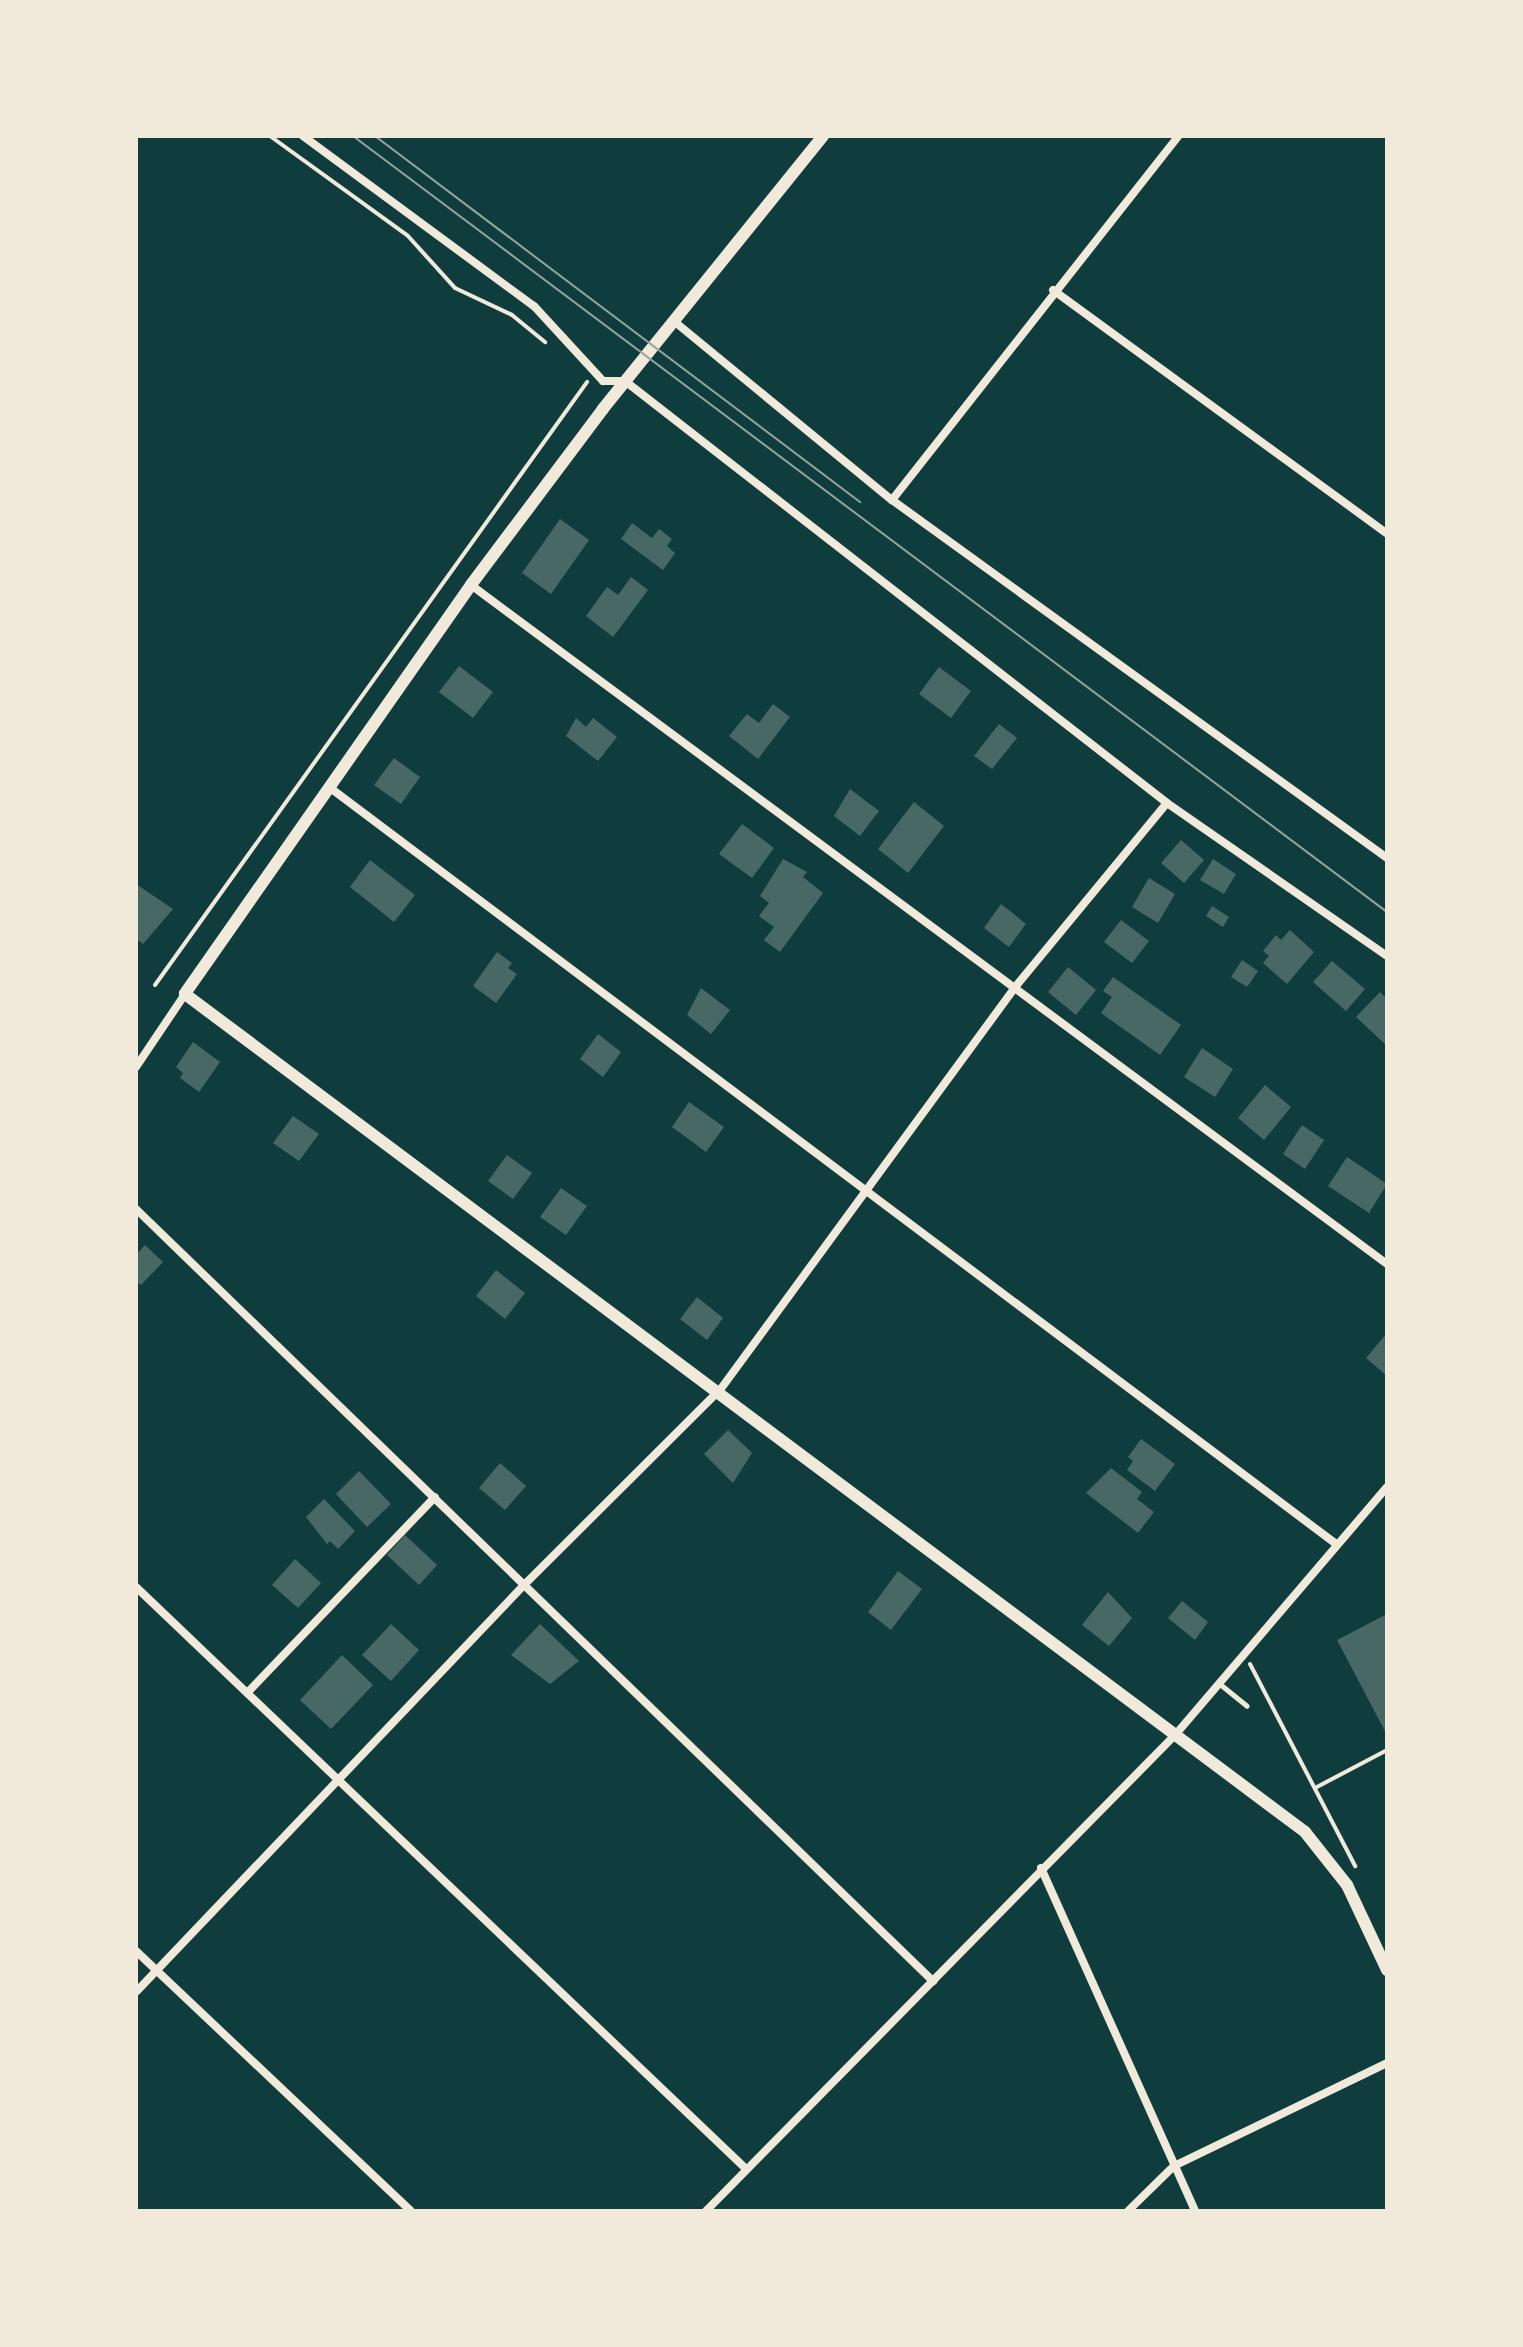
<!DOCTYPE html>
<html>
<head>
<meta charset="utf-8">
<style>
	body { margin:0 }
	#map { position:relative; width:1523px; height:2347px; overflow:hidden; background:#0f3d3e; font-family:"PT Sans",sans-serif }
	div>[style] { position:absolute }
	.building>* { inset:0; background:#486865 }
	.path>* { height:4px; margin:-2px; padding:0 2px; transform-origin:2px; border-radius:2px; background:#f1e9da }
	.service>* { height:5px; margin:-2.5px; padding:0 2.5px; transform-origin:2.5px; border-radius:2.5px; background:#f1e9da }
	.minor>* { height:8px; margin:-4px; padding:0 4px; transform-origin:4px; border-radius:4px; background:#f1e9da }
	.tertiary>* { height:12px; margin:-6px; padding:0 6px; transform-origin:6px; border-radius:6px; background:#f1e9da }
	.tram>* { height:2px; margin:-1px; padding:0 1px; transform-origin:1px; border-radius:1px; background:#97a49c }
	span { translate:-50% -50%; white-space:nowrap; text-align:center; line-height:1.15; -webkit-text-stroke:6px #f1e9da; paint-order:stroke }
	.frame { position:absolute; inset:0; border:138px solid #f1e9da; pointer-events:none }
</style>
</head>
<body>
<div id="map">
	<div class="building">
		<div style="clip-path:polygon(560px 519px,589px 540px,551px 594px,522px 573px)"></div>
		<div style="clip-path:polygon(632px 523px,652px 538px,659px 529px,672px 539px,667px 546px,675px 553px,663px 570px,621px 539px)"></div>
		<div style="clip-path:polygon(631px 577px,648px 590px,613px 637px,586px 616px,607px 587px,618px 595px)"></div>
		<div style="clip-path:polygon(459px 666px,493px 692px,473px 718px,439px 692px)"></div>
		<div style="clip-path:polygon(939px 667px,971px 691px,951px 718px,919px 694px)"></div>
		<div style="clip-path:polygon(773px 704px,790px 717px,758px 759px,729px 736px,747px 714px,759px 723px)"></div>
		<div style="clip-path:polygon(576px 718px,586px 727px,593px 718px,617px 737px,598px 761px,566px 736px)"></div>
		<div style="clip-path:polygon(999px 724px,1017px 738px,992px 769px,974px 756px)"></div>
		<div style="clip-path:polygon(394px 758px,420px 777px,401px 804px,374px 785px)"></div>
		<div style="clip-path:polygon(850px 789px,879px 811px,860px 836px,834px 816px)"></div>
		<div style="clip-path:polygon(914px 802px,944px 826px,908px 873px,878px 849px)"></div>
		<div style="clip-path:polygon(742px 824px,774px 848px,752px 878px,719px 854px)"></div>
		<div style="clip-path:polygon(1181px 840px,1204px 860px,1184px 883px,1161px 863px)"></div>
		<div style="clip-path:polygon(783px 859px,807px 872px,803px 877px,823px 893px,780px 952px,764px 940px,774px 927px,759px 916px,769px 903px,760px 896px)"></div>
		<div style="clip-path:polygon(1213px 859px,1236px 874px,1224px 894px,1200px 880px)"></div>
		<div style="clip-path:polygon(370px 860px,415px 895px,394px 922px,350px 887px)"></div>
		<div style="clip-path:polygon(1149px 878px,1175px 894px,1158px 923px,1132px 907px)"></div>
		<div style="clip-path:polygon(136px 884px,173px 909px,143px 944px,136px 939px)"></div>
		<div style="clip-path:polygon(1001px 904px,1026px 924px,1009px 947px,984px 928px)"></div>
		<div style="clip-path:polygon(1212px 906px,1229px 917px,1223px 927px,1206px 916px)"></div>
		<div style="clip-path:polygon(1121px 920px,1149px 941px,1132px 963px,1104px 942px)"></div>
		<div style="clip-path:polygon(1290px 930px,1314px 952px,1287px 984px,1263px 963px,1269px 956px,1263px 951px,1276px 935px,1281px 940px)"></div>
		<div style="clip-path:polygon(497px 952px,512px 963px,508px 968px,517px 974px,496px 1003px,473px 986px)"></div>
		<div style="clip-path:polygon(1242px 960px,1258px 971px,1247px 987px,1231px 977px)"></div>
		<div style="clip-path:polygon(1332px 961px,1365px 989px,1346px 1011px,1313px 982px)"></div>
		<div style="clip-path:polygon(1068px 967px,1096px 990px,1076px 1015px,1048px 992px)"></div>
		<div style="clip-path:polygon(1113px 977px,1181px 1025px,1160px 1055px,1101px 1013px,1112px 997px,1103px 991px)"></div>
		<div style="clip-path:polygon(701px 988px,730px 1010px,711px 1034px,687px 1015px)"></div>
		<div style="clip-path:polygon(1380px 992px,1387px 999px,1387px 1046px,1356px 1017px)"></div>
		<div style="clip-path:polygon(598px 1034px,621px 1052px,603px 1077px,580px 1059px)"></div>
		<div style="clip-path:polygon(193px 1042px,220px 1062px,199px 1092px,180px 1078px,183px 1073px,176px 1067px)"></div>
		<div style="clip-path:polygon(1202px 1048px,1233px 1069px,1215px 1097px,1184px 1077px)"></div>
		<div style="clip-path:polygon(1265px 1085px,1291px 1107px,1264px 1140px,1238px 1118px)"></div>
		<div style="clip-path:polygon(689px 1102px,724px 1127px,706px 1152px,672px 1127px)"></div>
		<div style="clip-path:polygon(293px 1116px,319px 1134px,299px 1161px,273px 1143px)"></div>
		<div style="clip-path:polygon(1302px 1125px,1324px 1140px,1305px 1169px,1283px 1154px)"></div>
		<div style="clip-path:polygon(507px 1155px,532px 1173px,513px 1199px,488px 1181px)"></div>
		<div style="clip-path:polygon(1347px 1157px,1387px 1184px,1369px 1213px,1328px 1186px)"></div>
		<div style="clip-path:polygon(561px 1188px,587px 1206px,566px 1235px,540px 1217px)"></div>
		<div style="clip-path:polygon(145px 1245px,163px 1262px,141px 1285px,136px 1281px,136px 1255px)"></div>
		<div style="clip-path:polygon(496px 1270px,525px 1293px,505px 1319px,476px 1296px)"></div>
		<div style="clip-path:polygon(697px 1297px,723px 1318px,707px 1340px,680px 1319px)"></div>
		<div style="clip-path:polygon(1387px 1333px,1387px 1376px,1366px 1358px)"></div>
		<div style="clip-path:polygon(728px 1430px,752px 1453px,733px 1483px,704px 1454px)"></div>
		<div style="clip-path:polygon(1141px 1439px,1175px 1464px,1155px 1491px,1127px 1470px,1133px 1461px,1128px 1457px)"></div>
		<div style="clip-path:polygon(500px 1463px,526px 1486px,505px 1510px,479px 1488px)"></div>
		<div style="clip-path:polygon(1111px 1468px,1142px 1492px,1137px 1499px,1154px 1512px,1138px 1533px,1086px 1493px)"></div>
		<div style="clip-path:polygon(359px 1471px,391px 1504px,367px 1527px,336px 1494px)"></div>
		<div style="clip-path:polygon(324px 1499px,355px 1531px,338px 1549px,330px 1541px,327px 1544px,306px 1517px)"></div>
		<div style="clip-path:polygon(405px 1535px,437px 1565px,419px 1585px,387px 1555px)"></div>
		<div style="clip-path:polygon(295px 1559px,321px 1583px,298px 1608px,272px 1585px)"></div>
		<div style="clip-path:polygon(898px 1571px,922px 1589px,891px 1630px,868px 1612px)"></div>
		<div style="clip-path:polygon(1108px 1592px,1132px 1618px,1109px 1646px,1082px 1625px)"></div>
		<div style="clip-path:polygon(1182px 1601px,1208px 1622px,1195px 1640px,1168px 1618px)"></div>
		<div style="clip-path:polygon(1387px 1614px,1387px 1735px,1337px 1640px)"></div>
		<div style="clip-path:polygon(391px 1624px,419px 1650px,391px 1681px,362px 1655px)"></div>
		<div style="clip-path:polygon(540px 1624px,579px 1661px,550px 1684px,511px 1655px)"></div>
		<div style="clip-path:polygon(342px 1655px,373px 1685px,331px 1729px,300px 1700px)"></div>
	</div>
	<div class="path">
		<div style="left:270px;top:136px;width:170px;rotate:35.9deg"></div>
		<div style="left:408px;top:236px;width:70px;rotate:47.9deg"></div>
		<div style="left:455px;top:288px;width:63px;rotate:25.3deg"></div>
		<div style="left:512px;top:315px;width:43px;rotate:39.3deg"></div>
		<div style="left:155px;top:985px;width:742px;rotate:-54.38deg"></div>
		<div style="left:1250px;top:1664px;width:228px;rotate:62.5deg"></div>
		<div style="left:1315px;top:1788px;width:81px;rotate:-27.8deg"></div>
	</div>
	<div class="service">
		<div style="left:1221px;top:1685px;width:33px;rotate:39deg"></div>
	</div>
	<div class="minor">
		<div style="left:303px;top:136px;width:287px;rotate:36.4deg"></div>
		<div style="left:534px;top:306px;width:102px;rotate:47.4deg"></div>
		<div style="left:603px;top:381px;width:22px"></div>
		<div style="left:625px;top:381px;width:687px;rotate:37.9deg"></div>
		<div style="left:1167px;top:803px;width:268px;rotate:34.8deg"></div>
		<div style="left:1053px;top:290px;width:414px;rotate:36.1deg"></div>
		<div style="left:675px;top:322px;width:281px;rotate:39.4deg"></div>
		<div style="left:892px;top:500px;width:611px;rotate:35.88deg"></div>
		<div style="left:892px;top:500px;width:463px;rotate:-51.8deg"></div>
		<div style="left:471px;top:585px;width:1140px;rotate:36.55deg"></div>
		<div style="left:329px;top:787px;width:1260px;rotate:36.93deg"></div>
		<div style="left:136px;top:1067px;width:88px;rotate:-56.1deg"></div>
		<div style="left:136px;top:1209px;width:1110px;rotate:44.09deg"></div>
		<div style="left:136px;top:1587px;width:842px;rotate:43.65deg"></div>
		<div style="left:248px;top:1692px;width:270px;rotate:-46.2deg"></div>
		<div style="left:1041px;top:1868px;width:376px;rotate:65.8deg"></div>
		<div style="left:136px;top:1951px;width:378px;rotate:43.4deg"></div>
		<div style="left:136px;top:1992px;width:564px;rotate:-46.37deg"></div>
		<div style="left:525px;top:1584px;width:275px;rotate:-44.9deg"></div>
		<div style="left:720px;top:1390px;width:501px;rotate:-53.77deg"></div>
		<div style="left:1016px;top:986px;width:237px;rotate:-50.5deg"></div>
		<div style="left:706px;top:2211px;width:670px;rotate:-45.42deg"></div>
		<div style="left:1176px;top:1734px;width:325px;rotate:-49.5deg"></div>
		<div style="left:1128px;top:2211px;width:64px;rotate:-44.4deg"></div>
		<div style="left:1174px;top:2166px;width:237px;rotate:-25.8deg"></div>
	</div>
	<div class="tertiary">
		<div style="left:823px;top:136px;width:351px;rotate:128.9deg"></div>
		<div style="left:603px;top:409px;width:220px;rotate:126.9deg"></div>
		<div style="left:471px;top:585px;width:499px;rotate:125deg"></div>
		<div style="left:185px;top:994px;width:1399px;rotate:36.8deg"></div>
		<div style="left:1305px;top:1832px;width:68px;rotate:51.6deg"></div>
		<div style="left:1347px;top:1885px;width:94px;rotate:64.8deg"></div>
	</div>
	<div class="tram">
		<div style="left:353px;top:136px;width:1293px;rotate:36.89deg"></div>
		<div style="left:375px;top:136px;width:608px;rotate:37.04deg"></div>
	</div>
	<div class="frame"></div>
</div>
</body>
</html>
